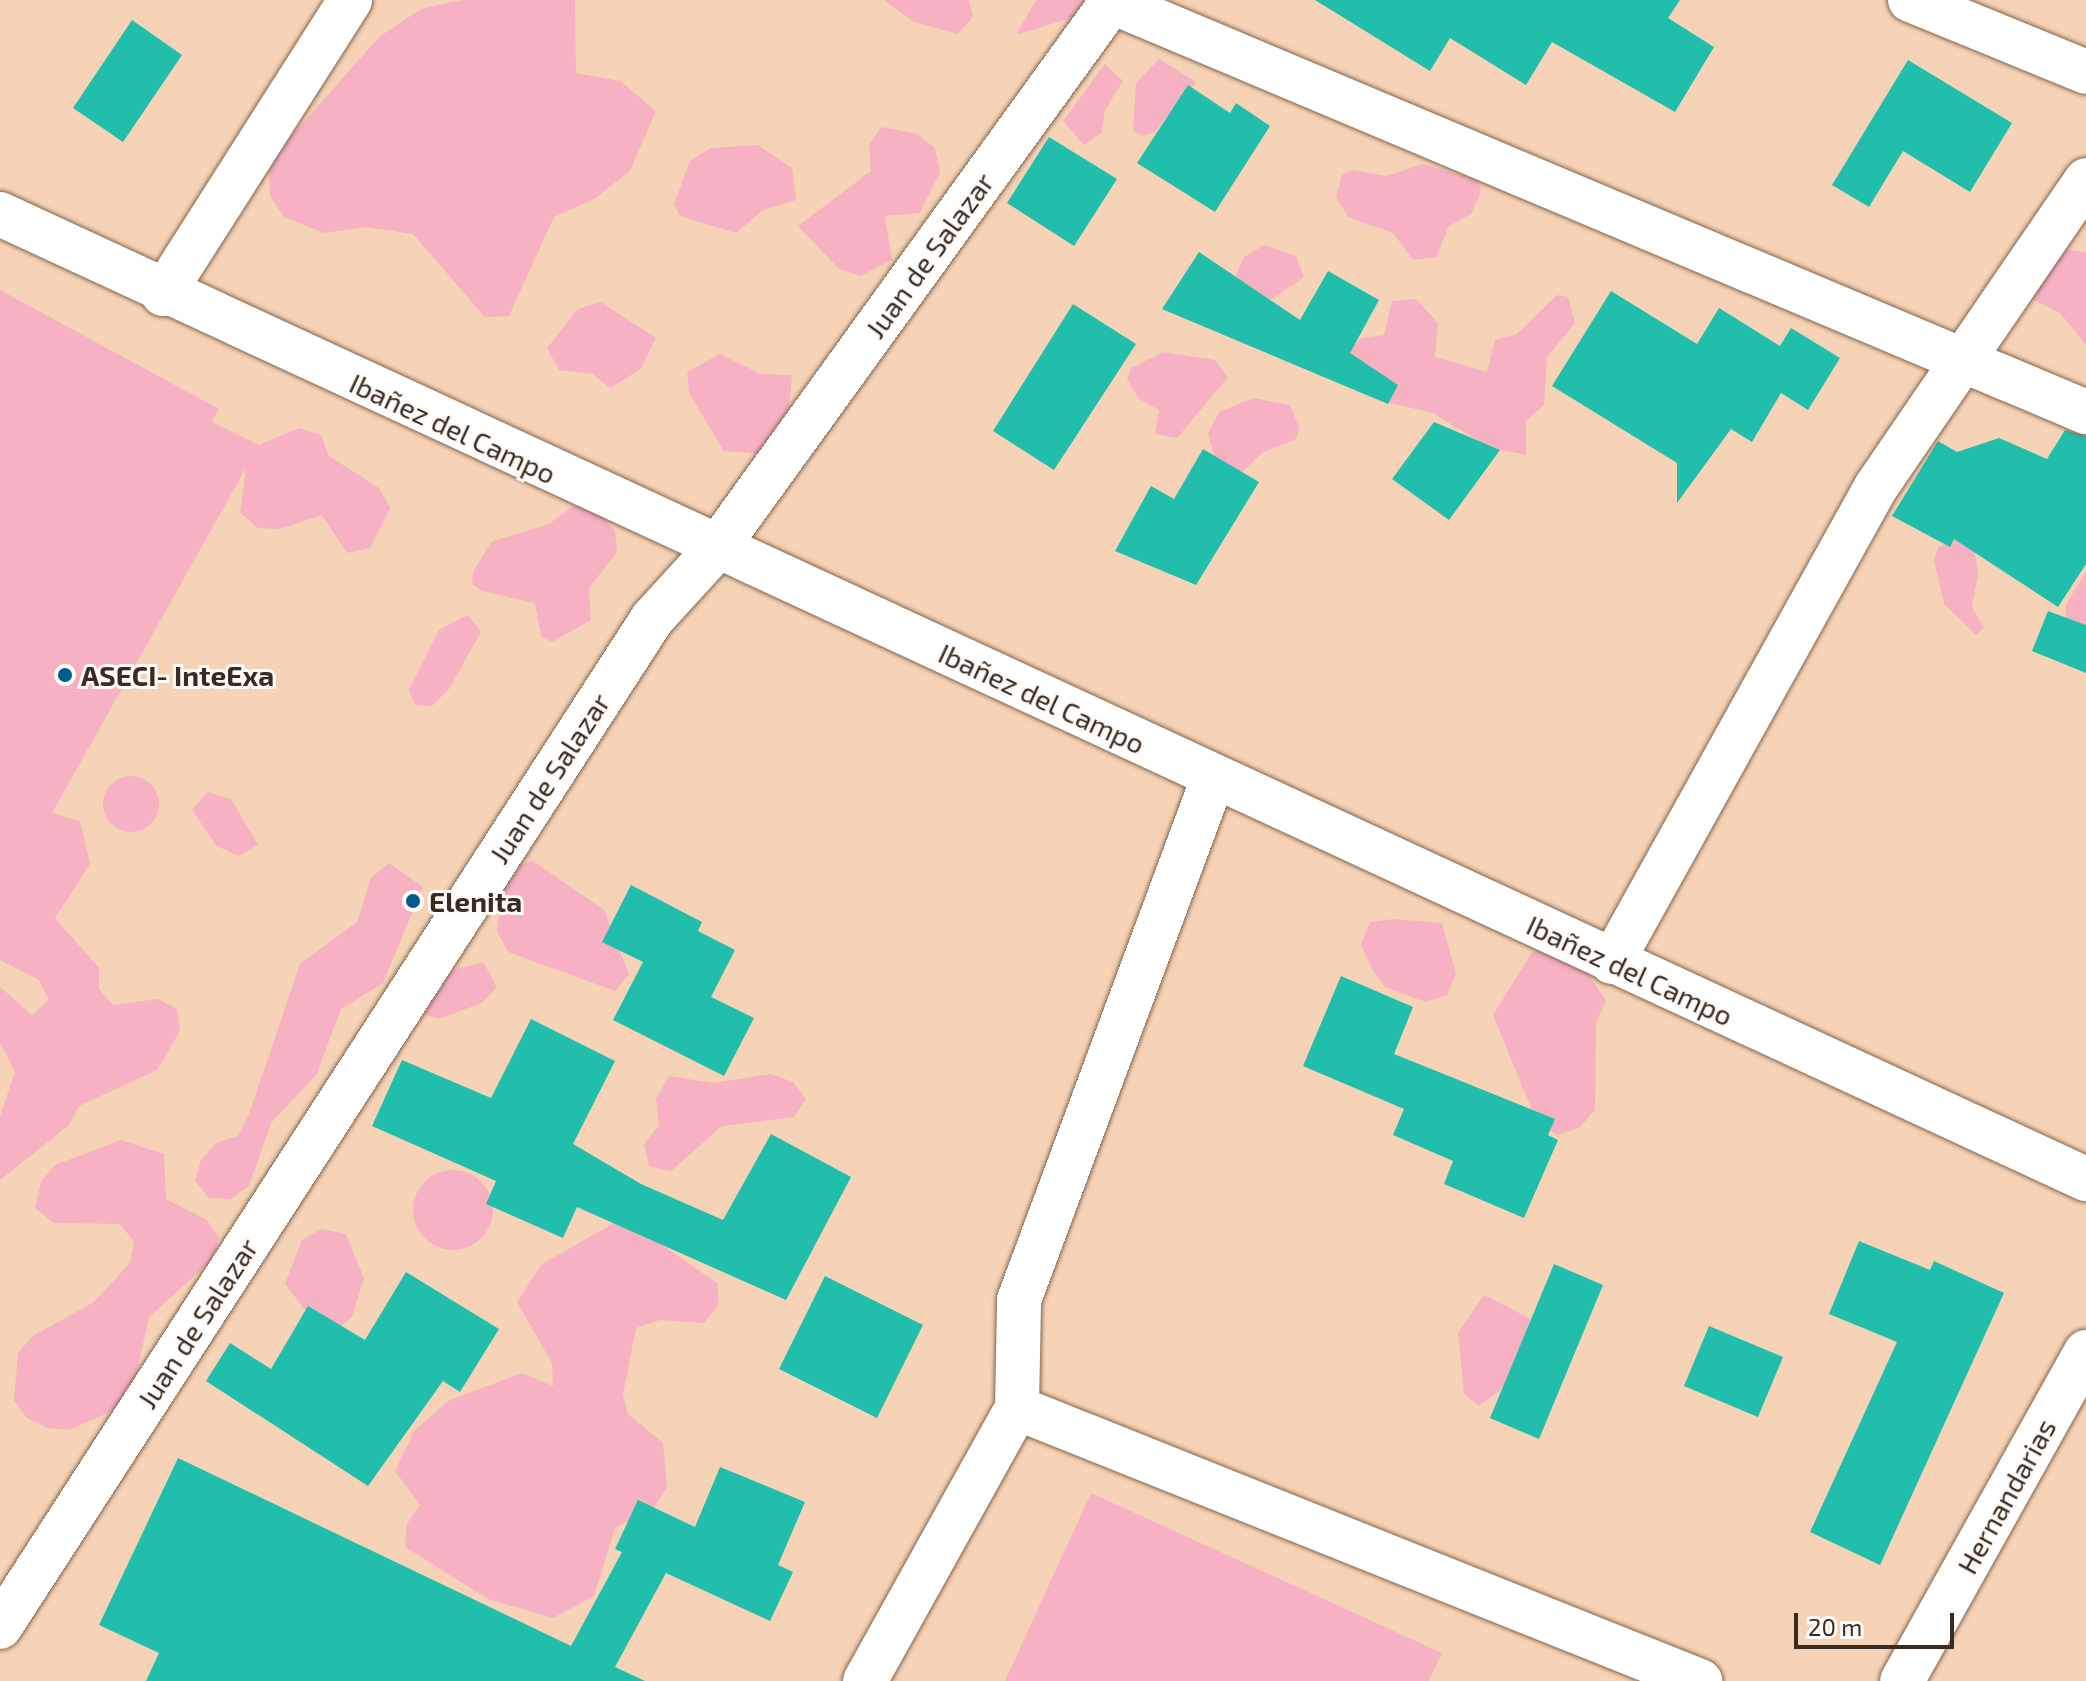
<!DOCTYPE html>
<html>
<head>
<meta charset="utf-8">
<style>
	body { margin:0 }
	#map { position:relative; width:2086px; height:1681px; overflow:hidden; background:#f6d3b7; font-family:"Exo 2",sans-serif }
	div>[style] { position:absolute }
	.green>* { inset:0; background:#f6b1c3 }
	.round { border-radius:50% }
	.building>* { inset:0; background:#21beab }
	.roads { filter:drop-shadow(0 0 2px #82644a) drop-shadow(0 0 2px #82644a) }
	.minor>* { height:44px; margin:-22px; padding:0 22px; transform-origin:22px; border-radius:22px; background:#fff }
	.dots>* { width:22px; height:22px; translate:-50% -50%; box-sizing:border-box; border:4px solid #fffbf8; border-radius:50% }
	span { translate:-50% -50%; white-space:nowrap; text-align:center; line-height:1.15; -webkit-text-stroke:6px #fffbf8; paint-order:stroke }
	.street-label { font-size:28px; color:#392b20 }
	.poi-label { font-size:28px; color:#392b20; font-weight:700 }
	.left { translate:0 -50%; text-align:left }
	.scale { position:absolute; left:1794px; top:1613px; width:160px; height:36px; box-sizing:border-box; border:4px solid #392b20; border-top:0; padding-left:10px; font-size:24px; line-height:28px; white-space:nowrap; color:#392b20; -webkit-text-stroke:6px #fffbf8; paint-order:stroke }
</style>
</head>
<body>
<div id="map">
	<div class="green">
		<div style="clip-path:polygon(462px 0,575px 0,576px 73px,620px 81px,656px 111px,630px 171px,594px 199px,554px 217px,509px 316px,485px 317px,413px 234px,367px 227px,324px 233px,284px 217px,270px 196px,269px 169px,280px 149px,379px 37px,421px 9px)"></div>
		<div style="clip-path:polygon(884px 0,969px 0,973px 17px,958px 34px,914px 22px)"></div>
		<div style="clip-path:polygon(1036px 0,1085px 0,1074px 17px,1016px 35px)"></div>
		<div style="clip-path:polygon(1159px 59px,1196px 82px,1154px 132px,1143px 136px,1133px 131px,1136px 83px)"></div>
		<div style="clip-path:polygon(1105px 64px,1123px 81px,1105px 110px,1102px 132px,1084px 145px,1063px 121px)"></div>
		<div style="clip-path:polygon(881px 127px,917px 134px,935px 148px,940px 172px,920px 213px,885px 216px,892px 260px,860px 276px,838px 268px,798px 226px,871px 171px,869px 145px)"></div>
		<div style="clip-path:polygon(758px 145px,792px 168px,796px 200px,763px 210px,736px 233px,680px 216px,674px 204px,690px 161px,711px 148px)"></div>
		<div style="clip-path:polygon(1423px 164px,1478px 180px,1481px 192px,1471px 214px,1449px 226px,1436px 257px,1413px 260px,1393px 233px,1348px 217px,1336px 197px,1342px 175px,1353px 170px,1386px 176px)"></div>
		<div style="clip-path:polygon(1264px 245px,1296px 256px,1304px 277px,1268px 301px,1235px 277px,1244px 257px)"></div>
		<div style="clip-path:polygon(2050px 248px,2086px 252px,2086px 345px,2060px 313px,2019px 293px)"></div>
		<div style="clip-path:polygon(0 290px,219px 409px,212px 422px,259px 445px,299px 428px,321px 435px,329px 456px,379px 488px,390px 508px,370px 548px,347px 553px,322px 515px,280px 529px,258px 528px,240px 513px,246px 468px,52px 813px,80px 821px,90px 864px,55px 918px,99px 968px,99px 989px,113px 1005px,158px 999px,177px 1009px,180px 1031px,157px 1070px,79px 1106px,68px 1126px,0 1180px,0 1116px,15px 1072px,0 1043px,0 987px,32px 1015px,49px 1000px,39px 980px,0 960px)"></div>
		<div style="clip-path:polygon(1557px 295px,1568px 297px,1575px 323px,1547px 357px,1544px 405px,1526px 421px,1526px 455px,1488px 447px,1433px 413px,1385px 402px,1346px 354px,1361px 338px,1384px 335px,1392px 301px,1416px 299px,1438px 323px,1435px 357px,1487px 372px,1495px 340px,1517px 334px)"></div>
		<div style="clip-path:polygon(601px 302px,656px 338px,641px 369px,610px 388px,593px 374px,559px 370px,547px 348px,578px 309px)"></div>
		<div style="clip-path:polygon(1163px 352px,1215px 360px,1228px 377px,1177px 438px,1155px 434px,1159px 410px,1139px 399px,1127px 379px,1131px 368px)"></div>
		<div style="clip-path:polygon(720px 354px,761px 374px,792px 375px,787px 434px,762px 454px,724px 451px,689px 393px,687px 372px)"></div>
		<div style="clip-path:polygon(1253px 398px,1290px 405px,1299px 428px,1296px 439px,1263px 452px,1240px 474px,1217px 465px,1208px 434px,1219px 412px)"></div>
		<div style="clip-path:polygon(576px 504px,598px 511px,615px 531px,617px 552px,589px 588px,591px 620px,552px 642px,541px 636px,535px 603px,482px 591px,472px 584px,473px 572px,491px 542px,549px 524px)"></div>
		<div style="clip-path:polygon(1971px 527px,1978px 574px,1972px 607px,1984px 628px,1976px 635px,1944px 604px,1934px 560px,1938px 548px)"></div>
		<div style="clip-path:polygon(2086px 572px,2086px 630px,2067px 618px,2065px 606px)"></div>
		<div style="clip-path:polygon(468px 615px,481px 632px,449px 689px,432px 706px,415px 705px,409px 690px,439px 630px)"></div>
		<div class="round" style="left:103px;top:776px;width:56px;height:56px"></div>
		<div style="clip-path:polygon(208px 792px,231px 799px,258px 845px,238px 856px,217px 846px,192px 810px)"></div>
		<div style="clip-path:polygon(533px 861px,604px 910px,629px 974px,615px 991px,508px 952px,497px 931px,500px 886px,511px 867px)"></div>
		<div style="clip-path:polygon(389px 863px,423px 887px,383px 983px,341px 1009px,316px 1075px,271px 1123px,249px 1186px,231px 1199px,209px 1198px,195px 1181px,201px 1160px,216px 1143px,238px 1136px,249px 1114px,300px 964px,357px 922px,371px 878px)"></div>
		<div style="clip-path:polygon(1394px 919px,1442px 923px,1456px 974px,1447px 995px,1426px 1002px,1385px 987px,1372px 969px,1361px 945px,1370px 922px)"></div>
		<div style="clip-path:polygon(1553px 947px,1582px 964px,1606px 1001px,1596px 1022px,1595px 1110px,1579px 1128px,1557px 1135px,1537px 1122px,1493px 1015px,1532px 952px)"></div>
		<div style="clip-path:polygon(483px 962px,497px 987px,482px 1003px,439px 1019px,420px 1013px,434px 975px)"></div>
		<div style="clip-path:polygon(771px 1074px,793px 1082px,806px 1099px,794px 1117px,722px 1126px,671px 1171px,649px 1166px,644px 1144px,659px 1125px,656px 1099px,669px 1076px,713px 1083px)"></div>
		<div style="clip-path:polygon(121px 1140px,164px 1154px,166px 1199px,207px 1220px,219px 1238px,213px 1259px,149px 1317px,130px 1403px,69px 1430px,48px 1428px,27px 1418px,14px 1400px,18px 1353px,33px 1336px,94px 1302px,130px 1263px,134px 1242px,120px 1224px,54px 1223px,35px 1208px,41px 1182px,55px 1165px)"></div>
		<div class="round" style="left:413px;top:1170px;width:80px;height:80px"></div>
		<div style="clip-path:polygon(623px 1218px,717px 1283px,719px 1304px,704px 1323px,660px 1320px,636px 1328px,623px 1394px,628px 1414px,663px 1443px,667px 1487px,654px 1507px,615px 1528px,594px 1596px,553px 1618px,488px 1599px,405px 1547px,407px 1524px,420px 1505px,395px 1471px,415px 1430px,448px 1401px,522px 1373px,553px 1386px,552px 1363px,517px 1302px,542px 1264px)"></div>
		<div style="clip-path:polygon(321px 1229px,346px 1234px,364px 1278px,352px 1317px,336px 1331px,315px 1323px,285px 1284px,302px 1240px)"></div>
		<div style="clip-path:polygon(1484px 1295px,1529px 1318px,1531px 1330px,1507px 1385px,1479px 1406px,1464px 1394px,1458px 1333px)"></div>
		<div style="clip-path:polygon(1091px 1493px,1442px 1653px,1429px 1681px,1005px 1681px)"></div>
	</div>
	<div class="building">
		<div style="clip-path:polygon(1315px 0,1680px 0,1668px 18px,1714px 47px,1675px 112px,1552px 42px,1526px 85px,1450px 38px,1430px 71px)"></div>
		<div style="clip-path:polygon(132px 20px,182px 55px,123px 142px,73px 108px)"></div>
		<div style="clip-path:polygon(1908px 60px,2012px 123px,1970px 192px,1903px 151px,1869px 207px,1832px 185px)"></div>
		<div style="clip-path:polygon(1188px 85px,1230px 113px,1236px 103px,1270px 126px,1215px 212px,1137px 163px)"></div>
		<div style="clip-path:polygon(1049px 137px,1117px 179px,1074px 246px,1007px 203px)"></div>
		<div style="clip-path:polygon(1199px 252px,1300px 320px,1328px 271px,1379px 300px,1350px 353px,1398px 385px,1388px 404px,1162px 309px)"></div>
		<div style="clip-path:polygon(1611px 291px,1697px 344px,1719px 308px,1780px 346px,1791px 328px,1840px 358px,1808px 410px,1781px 393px,1752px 442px,1731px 429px,1677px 503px,1677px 463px,1552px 386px)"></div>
		<div style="clip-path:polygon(1073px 304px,1136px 344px,1054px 470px,993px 431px)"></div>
		<div style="clip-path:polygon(1434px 422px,1500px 450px,1449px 520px,1392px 479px)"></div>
		<div style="clip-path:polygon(2065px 430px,2086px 436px,2086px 564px,2058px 607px,1954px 539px,1950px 547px,1892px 516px,1938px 441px,1957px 452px,1999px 438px,2047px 459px)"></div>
		<div style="clip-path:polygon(1203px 449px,1259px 482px,1196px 585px,1115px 551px,1151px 486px,1174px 499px)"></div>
		<div style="clip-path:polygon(2048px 611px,2086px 625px,2086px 673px,2032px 651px)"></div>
		<div style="clip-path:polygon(631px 885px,702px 922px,698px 931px,735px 950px,711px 997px,754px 1018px,724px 1076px,613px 1020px,643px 962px,602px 942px)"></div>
		<div style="clip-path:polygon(1341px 976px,1413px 1007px,1394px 1054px,1555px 1119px,1548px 1135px,1558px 1140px,1524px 1218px,1444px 1184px,1453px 1161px,1393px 1135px,1404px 1109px,1303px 1066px)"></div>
		<div style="clip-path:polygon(531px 1019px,615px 1061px,573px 1144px,641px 1184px,723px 1220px,771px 1134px,851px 1177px,786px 1300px,577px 1207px,563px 1238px,486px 1204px,496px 1181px,372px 1126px,402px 1060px,491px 1098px)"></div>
		<div style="clip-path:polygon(1859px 1241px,1930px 1270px,1934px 1261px,2004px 1293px,1880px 1565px,1810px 1532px,1897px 1342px,1829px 1314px)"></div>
		<div style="clip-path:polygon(1554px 1264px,1603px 1285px,1539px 1439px,1490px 1418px)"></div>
		<div style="clip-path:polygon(406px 1272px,499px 1329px,460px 1392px,443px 1381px,368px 1486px,206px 1381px,230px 1343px,271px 1369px,308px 1306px,365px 1340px)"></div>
		<div style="clip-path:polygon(825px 1276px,923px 1325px,877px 1418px,779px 1369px)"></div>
		<div style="clip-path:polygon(1709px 1326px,1783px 1357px,1758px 1417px,1684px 1386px)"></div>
		<div style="clip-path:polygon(178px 1458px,571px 1646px,622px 1552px,615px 1549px,638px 1500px,695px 1527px,720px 1467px,805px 1502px,778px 1565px,793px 1572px,770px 1621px,666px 1573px,615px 1667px,645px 1681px,146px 1681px,159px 1653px,99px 1625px)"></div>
	</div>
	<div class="roads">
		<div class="minor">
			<div style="left:1910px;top:0;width:190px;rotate:22.2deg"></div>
			<div style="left:1112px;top:2px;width:1057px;rotate:22.83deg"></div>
			<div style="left:0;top:214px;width:2298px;rotate:24.83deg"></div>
			<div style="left:163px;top:294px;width:348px;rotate:-57.5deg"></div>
			<div style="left:1612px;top:962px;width:543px;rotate:-60.94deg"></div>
			<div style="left:1876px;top:487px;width:372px;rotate:-55.6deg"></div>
			<div style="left:1017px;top:1408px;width:736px;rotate:21.79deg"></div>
			<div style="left:0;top:1627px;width:1200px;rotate:-57.1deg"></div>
			<div style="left:652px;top:619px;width:95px;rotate:-47.6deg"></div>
			<div style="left:716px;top:549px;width:678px;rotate:-54.13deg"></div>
			<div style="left:865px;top:1681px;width:312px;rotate:-60.9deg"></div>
			<div style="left:1017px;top:1408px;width:108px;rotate:-88.9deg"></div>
			<div style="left:1019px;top:1300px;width:559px;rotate:-69.59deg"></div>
			<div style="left:1902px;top:1681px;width:377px;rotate:-60.8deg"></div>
		</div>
	</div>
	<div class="dots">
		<div style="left:65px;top:675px;background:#005c8d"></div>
		<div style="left:413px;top:901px;background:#005c8d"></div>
	</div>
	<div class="street-label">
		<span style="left:929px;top:255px;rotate:-54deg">Juan de Salazar</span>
		<span style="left:453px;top:428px;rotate:25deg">Ibañez del Campo</span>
		<span style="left:1042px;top:698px;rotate:25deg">Ibañez del Campo</span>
		<span style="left:549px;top:778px;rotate:-57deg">Juan de Salazar</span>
		<span style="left:1630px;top:970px;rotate:25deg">Ibañez del Campo</span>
		<span style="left:197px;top:1323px;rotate:-57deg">Juan de Salazar</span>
		<span style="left:2006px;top:1496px;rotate:-61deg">Hernandarias</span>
	</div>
	<div class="poi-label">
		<span class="left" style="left:81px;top:675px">ASECI- InteExa</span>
		<span class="left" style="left:429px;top:901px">Elenita</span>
	</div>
	<div class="scale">20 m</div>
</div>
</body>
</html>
